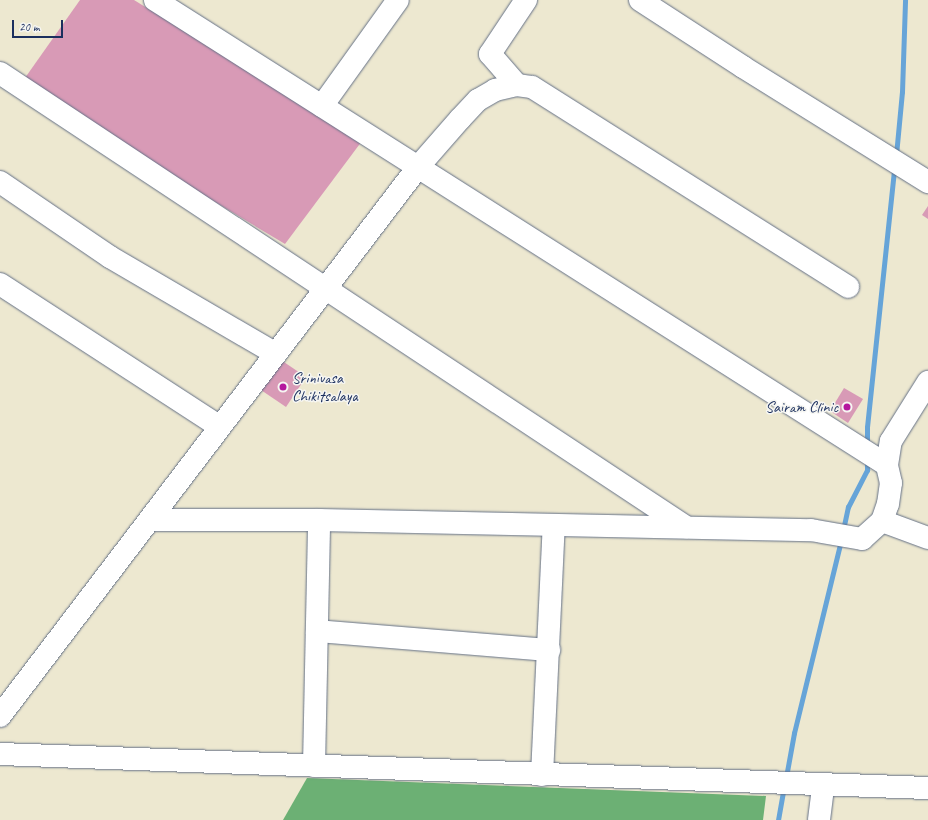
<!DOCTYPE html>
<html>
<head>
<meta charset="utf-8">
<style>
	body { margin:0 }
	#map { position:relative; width:928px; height:820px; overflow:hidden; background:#ede8d0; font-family:Caveat,sans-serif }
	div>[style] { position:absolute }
	.forest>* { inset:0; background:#6cb074 }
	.stream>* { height:5px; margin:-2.5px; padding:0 2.5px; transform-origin:2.5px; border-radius:2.5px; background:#66a4d8 }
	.building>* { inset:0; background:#d89ab6 }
	.roads { filter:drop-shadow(0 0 1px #647086) drop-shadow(0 0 1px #647086) }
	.minor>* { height:22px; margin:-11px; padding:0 11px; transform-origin:11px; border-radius:11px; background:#fff }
	.dots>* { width:11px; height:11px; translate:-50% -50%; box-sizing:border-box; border:2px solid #f6f6f2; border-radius:50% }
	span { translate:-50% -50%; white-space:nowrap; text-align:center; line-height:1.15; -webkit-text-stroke:3px #f6f6f2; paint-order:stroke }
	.poi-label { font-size:16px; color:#1b2f5e }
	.left { translate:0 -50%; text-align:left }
	.right { translate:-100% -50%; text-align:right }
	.scale { position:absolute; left:12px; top:20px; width:51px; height:18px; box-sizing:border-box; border:2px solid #1b2f5e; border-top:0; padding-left:5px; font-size:12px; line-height:14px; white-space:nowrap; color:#1b2f5e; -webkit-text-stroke:3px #f6f6f2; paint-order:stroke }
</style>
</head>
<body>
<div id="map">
	<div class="forest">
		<div style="clip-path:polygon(307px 778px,766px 796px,763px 820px,283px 820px)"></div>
	</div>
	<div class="stream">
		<div style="left:896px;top:155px;width:63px;rotate:-84.6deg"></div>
		<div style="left:902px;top:92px;width:92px;rotate:-88.1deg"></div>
		<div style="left:867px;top:445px;width:18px;rotate:-90deg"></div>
		<div style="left:867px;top:427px;width:259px;rotate:-84deg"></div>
		<div style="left:843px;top:530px;width:24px;rotate:-78deg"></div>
		<div style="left:848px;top:507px;width:42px;rotate:-62.8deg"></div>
		<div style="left:867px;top:470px;width:11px;rotate:-90deg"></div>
		<div style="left:786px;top:777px;width:45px;rotate:-79.7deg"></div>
		<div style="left:794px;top:733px;width:199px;rotate:-76.3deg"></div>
		<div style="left:778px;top:820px;width:34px;rotate:-80deg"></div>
	</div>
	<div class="building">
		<div style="clip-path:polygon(80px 0,134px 0,362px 141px,285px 244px,20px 85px)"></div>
		<div style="clip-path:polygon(928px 206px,928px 219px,922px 215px)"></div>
		<div style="clip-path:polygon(278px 358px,306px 377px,286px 407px,258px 388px)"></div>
		<div style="clip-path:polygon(844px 388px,863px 399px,848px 423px,830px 411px)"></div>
	</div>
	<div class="roads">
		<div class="minor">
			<div style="left:155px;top:0;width:867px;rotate:32.43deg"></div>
			<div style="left:640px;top:0;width:123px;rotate:33deg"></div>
			<div style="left:743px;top:67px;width:218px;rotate:31.9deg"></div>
			<div style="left:0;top:73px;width:823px;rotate:33.5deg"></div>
			<div style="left:517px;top:85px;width:41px;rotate:-131.1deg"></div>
			<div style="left:490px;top:54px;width:65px;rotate:-56.3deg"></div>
			<div style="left:322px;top:106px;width:130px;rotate:-54.4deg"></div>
			<div style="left:0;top:182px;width:133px;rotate:34.3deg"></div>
			<div style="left:110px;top:257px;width:192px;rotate:30.3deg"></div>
			<div style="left:0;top:284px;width:262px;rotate:33deg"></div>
			<div style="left:150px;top:520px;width:169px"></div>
			<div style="left:882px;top:521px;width:49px;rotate:20.3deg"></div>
			<div style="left:317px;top:631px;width:233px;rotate:4.7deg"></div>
			<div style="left:0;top:716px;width:690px;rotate:-52.71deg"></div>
			<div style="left:418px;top:167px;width:64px;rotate:-48.8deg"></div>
			<div style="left:460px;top:119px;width:26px;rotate:-47deg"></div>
			<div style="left:478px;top:100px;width:20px;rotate:-30deg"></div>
			<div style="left:495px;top:90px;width:23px;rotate:-13deg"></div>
			<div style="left:517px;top:85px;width:15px;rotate:8deg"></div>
			<div style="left:532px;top:87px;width:374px;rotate:32.3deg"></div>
			<div style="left:0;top:754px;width:929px;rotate:2.1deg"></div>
			<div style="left:314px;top:766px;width:246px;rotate:-88.8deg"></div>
			<div style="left:319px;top:520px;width:492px;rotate:1.2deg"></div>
			<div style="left:811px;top:530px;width:52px;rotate:10deg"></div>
			<div style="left:862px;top:539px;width:27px;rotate:-42deg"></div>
			<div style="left:882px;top:521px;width:18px;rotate:-71deg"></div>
			<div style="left:888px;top:504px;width:21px;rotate:-82deg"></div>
			<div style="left:891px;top:483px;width:18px;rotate:-103deg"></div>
			<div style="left:887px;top:465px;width:24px;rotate:-81deg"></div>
			<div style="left:891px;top:441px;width:70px;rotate:-57.9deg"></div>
			<div style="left:542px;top:775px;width:250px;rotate:-87.3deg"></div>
			<div style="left:819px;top:820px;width:35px;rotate:-83deg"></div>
		</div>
	</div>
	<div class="dots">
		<div style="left:283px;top:387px;background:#b5179e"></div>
		<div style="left:847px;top:407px;background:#b5179e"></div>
	</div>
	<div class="poi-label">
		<span class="left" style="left:292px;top:387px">Srinivasa<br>Chikitsalaya</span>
		<span class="right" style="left:838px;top:407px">Sairam Clinic</span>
	</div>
	<div class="scale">20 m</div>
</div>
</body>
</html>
